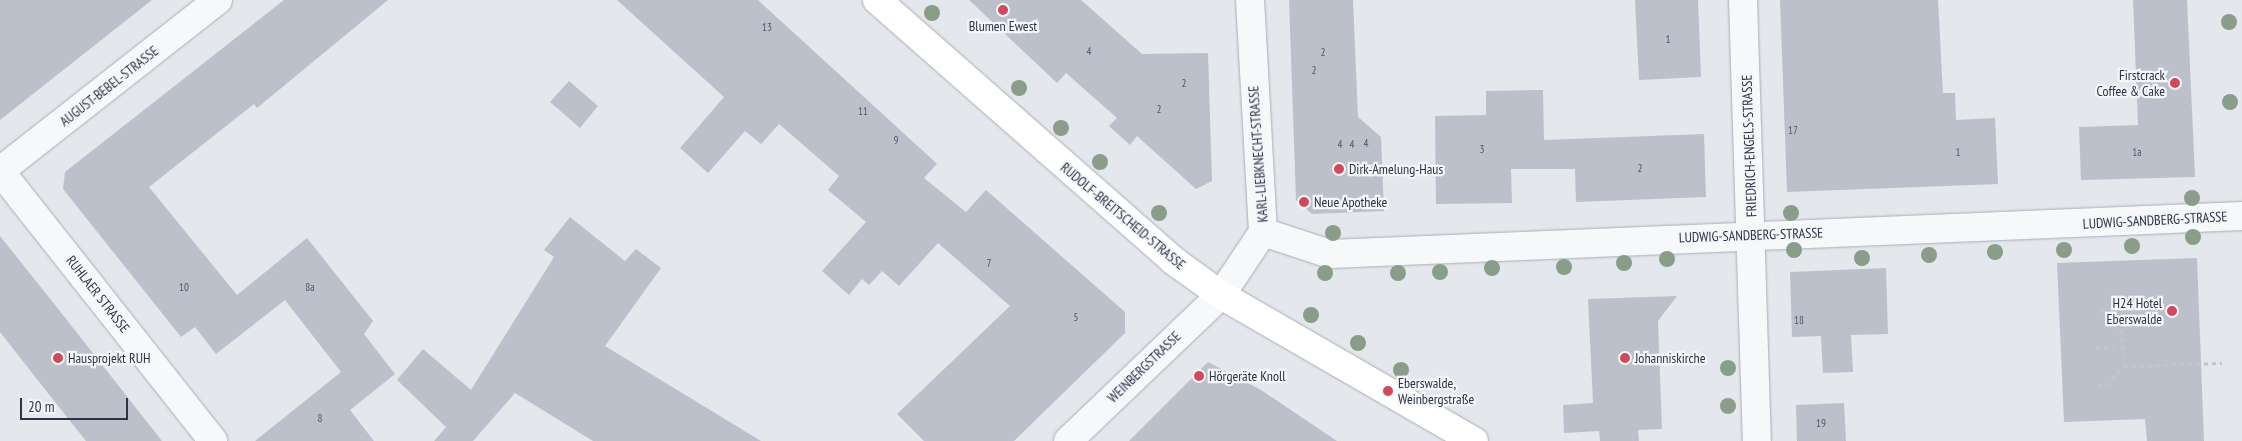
<!DOCTYPE html>
<html>
<head>
<meta charset="utf-8">
<style>
	body { margin:0 }
	#map { position:relative; width:2242px; height:441px; overflow:hidden; background:#e4e7ec; font-family:"PT Sans Narrow",sans-serif }
	div>[style] { position:absolute }
	.building>* { inset:0; background:#bbc0ca }
	.path>* { height:3px; margin-top:-1.5px; transform-origin:0; background:repeating-linear-gradient(90deg,#c2c5cb 0 4px,transparent 0 8px) }
	.roads { filter:drop-shadow(0 0 1px #a9aeb7) drop-shadow(0 0 1px #a9aeb7) }
	.street>* { height:28px; margin:-14px; padding:0 14px; transform-origin:14px; border-radius:14px; background:#f7f8fa }
	.secondary>* { height:28px; margin:-14px; padding:0 14px; transform-origin:14px; border-radius:14px; background:#fff }
	.trees>* { width:16px; height:16px; margin:-8px; border-radius:50%; background:#899d89 }
	.dots>* { width:14px; height:14px; translate:-50% -50%; box-sizing:border-box; border:2px solid #f4f6f9; border-radius:50% }
	span { translate:-50% -50%; white-space:nowrap; text-align:center; line-height:1.15; -webkit-text-stroke:4.5px #f4f6f9; paint-order:stroke }
	.number-label { font-size:11px; color:#4f5766 }
	.number-label span { -webkit-text-stroke-width:0 }
	.poi-label { font-size:14px; color:#2b3445 }
	.right { translate:-100% -50%; text-align:right }
	.left { translate:0 -50%; text-align:left }
	.street-label { font-size:14px; color:#2b3445 }
	.scale { position:absolute; left:20px; top:398px; width:108px; height:22px; box-sizing:border-box; border:2px solid #2b3445; border-top:0; padding-left:6px; font-size:15px; line-height:18px; white-space:nowrap; color:#2b3445; -webkit-text-stroke:4px #f4f6f9; paint-order:stroke }
</style>
</head>
<body>
<div id="map">
	<div class="building">
		<div style="clip-path:polygon(0 0,152px 0,0 120px)"></div>
		<div style="clip-path:polygon(284px 0,388px 0,257px 108px,254px 104px,149px 187px,237px 295px,307px 238px,373px 321px,364px 334px,395px 374px,350px 410px,374px 441px,255px 441px,341px 372px,285px 300px,216px 354px,195px 327px,181px 337px,63px 189px,65px 172px)"></div>
		<div style="clip-path:polygon(617px 0,758px 0,934px 161px,937px 164px,924px 178px,966px 212px,986px 190px,1125px 312px,1125px 333px,1014px 441px,924px 441px,897px 414px,1010px 306px,938px 243px,899px 286px,882px 271px,869px 285px,862px 279px,849px 295px,822px 271px,866px 222px,828px 190px,839px 176px,779px 124px,761px 144px,745px 131px,708px 173px,680px 148px,724px 97px)"></div>
		<div style="clip-path:polygon(969px 0,1081px 0,1142px 54px,1208px 53px,1212px 181px,1196px 189px,1137px 136px,1130px 145px,1109px 126px,1117px 118px,1066px 73px,1057px 83px)"></div>
		<div style="clip-path:polygon(1289px 0,1353px 0,1358px 117px,1381px 137px,1384px 211px,1312px 214px,1296px 200px)"></div>
		<div style="clip-path:polygon(1635px 0,1698px 0,1701px 77px,1639px 80px)"></div>
		<div style="clip-path:polygon(1780px 0,1938px 0,1943px 93px,1955px 93px,1956px 120px,1995px 118px,1998px 184px,1787px 192px)"></div>
		<div style="clip-path:polygon(2133px 0,2187px 0,2195px 177px,2081px 180px,2079px 127px,2138px 125px)"></div>
		<div style="clip-path:polygon(569px 81px,598px 106px,580px 128px,550px 102px)"></div>
		<div style="clip-path:polygon(1543px 90px,1544px 140px,1704px 134px,1706px 197px,1576px 202px,1575px 169px,1511px 169px,1512px 203px,1436px 204px,1435px 116px,1486px 115px,1486px 91px)"></div>
		<div style="clip-path:polygon(570px 217px,625px 261px,636px 249px,661px 268px,605px 346px,761px 441px,593px 441px,515px 393px,473px 441px,434px 441px,446px 427px,397px 380px,423px 349px,471px 390px,554px 257px,544px 250px)"></div>
		<div style="clip-path:polygon(0 236px,59px 310px,162px 441px,86px 441px,40px 383px,0 332px)"></div>
		<div style="clip-path:polygon(2197px 258px,2204px 441px,2147px 441px,2145px 419px,2064px 422px,2057px 263px)"></div>
		<div style="clip-path:polygon(1886px 268px,1888px 334px,1851px 335px,1853px 372px,1823px 373px,1821px 336px,1792px 337px,1790px 272px)"></div>
		<div style="clip-path:polygon(1677px 296px,1658px 321px,1662px 429px,1638px 430px,1639px 441px,1600px 441px,1599px 431px,1564px 433px,1563px 405px,1593px 403px,1588px 299px)"></div>
		<div style="clip-path:polygon(1208px 362px,1261px 390px,1337px 441px,1129px 441px)"></div>
		<div style="clip-path:polygon(1844px 403px,1846px 441px,1797px 441px,1796px 405px)"></div>
	</div>
	<div class="path">
		<div style="left:2096px;top:347px;width:27px;rotate:-2deg"></div>
		<div style="left:2124px;top:366px;width:98px;rotate:-1.8deg"></div>
		<div style="left:2097px;top:385px;width:10px"></div>
		<div style="left:2107px;top:385px;width:25px;rotate:-48deg"></div>
		<div style="left:2124px;top:366px;width:33px;rotate:-93deg"></div>
		<div style="left:2122px;top:333px;width:14px;rotate:-126deg"></div>
		<div style="left:2114px;top:322px;width:10px;rotate:-90deg"></div>
		<div style="left:2114px;top:312px;width:12px;rotate:180deg"></div>
		<div style="left:2102px;top:312px;width:6px;rotate:-99deg"></div>
	</div>
	<div class="roads">
		<div class="street">
			<div style="left:1743px;top:0;width:441px;rotate:88.2deg"></div>
			<div style="left:0;top:171px;width:344px;rotate:51.7deg"></div>
			<div style="left:0;top:171px;width:277px;rotate:-38.1deg"></div>
			<div style="left:1263px;top:232px;width:71px;rotate:18.2deg"></div>
			<div style="left:1330px;top:254px;width:913px;rotate:-2.39deg"></div>
			<div style="left:1068px;top:441px;width:211px;rotate:-43.7deg"></div>
			<div style="left:1221px;top:295px;width:76px;rotate:-56.3deg"></div>
			<div style="left:1263px;top:232px;width:232px;rotate:-93.2deg"></div>
		</div>
		<div class="secondary">
			<div style="left:877px;top:0;width:395px;rotate:41.3deg"></div>
			<div style="left:1174px;top:261px;width:58px;rotate:35.9deg"></div>
			<div style="left:1221px;top:295px;width:292px;rotate:30deg"></div>
		</div>
	</div>
	<div class="trees">
		<div style="left:932px;top:13px"></div>
		<div style="left:2229px;top:22px"></div>
		<div style="left:1019px;top:88px"></div>
		<div style="left:2230px;top:102px"></div>
		<div style="left:1061px;top:128px"></div>
		<div style="left:1100px;top:162px"></div>
		<div style="left:2192px;top:198px"></div>
		<div style="left:1159px;top:213px"></div>
		<div style="left:1791px;top:213px"></div>
		<div style="left:1333px;top:233px"></div>
		<div style="left:2193px;top:237px"></div>
		<div style="left:2132px;top:246px"></div>
		<div style="left:1794px;top:250px"></div>
		<div style="left:2064px;top:250px"></div>
		<div style="left:1995px;top:252px"></div>
		<div style="left:1929px;top:255px"></div>
		<div style="left:1862px;top:258px"></div>
		<div style="left:1667px;top:259px"></div>
		<div style="left:1624px;top:263px"></div>
		<div style="left:1564px;top:267px"></div>
		<div style="left:1492px;top:268px"></div>
		<div style="left:1440px;top:272px"></div>
		<div style="left:1325px;top:273px"></div>
		<div style="left:1398px;top:273px"></div>
		<div style="left:1311px;top:315px"></div>
		<div style="left:1358px;top:343px"></div>
		<div style="left:1728px;top:368px"></div>
		<div style="left:1401px;top:370px"></div>
		<div style="left:1728px;top:406px"></div>
	</div>
	<div class="dots">
		<div style="left:1003px;top:10px;background:#d1495b"></div>
		<div style="left:2175px;top:83px;background:#d1495b"></div>
		<div style="left:1339px;top:169px;background:#d1495b"></div>
		<div style="left:1304px;top:202px;background:#d1495b"></div>
		<div style="left:2172px;top:311px;background:#d1495b"></div>
		<div style="left:58px;top:358px;background:#d1495b"></div>
		<div style="left:1625px;top:358px;background:#d1495b"></div>
		<div style="left:1199px;top:376px;background:#d1495b"></div>
		<div style="left:1388px;top:391px;background:#d1495b"></div>
	</div>
	<div class="number-label">
		<span style="left:767px;top:27px">13</span>
		<span style="left:1668px;top:39px">1</span>
		<span style="left:1089px;top:51px">4</span>
		<span style="left:1323px;top:52px">2</span>
		<span style="left:1314px;top:70px">2</span>
		<span style="left:1184px;top:83px">2</span>
		<span style="left:1159px;top:109px">2</span>
		<span style="left:863px;top:111px">11</span>
		<span style="left:1793px;top:130px">17</span>
		<span style="left:896px;top:140px">9</span>
		<span style="left:1366px;top:143px">4</span>
		<span style="left:1340px;top:144px">4</span>
		<span style="left:1352px;top:144px">4</span>
		<span style="left:1482px;top:149px">3</span>
		<span style="left:1958px;top:152px">1</span>
		<span style="left:2137px;top:152px">1a</span>
		<span style="left:1640px;top:168px">2</span>
		<span style="left:989px;top:263px">7</span>
		<span style="left:184px;top:287px">10</span>
		<span style="left:310px;top:287px">8a</span>
		<span style="left:1076px;top:317px">5</span>
		<span style="left:1799px;top:320px">18</span>
		<span style="left:320px;top:418px">8</span>
		<span style="left:1821px;top:423px">19</span>
	</div>
	<div class="poi-label">
		<span style="left:1003px;top:26px">Blumen Ewest</span>
		<span class="right" style="left:2165px;top:83px">Firstcrack<br>Coffee &amp; Cake</span>
		<span class="left" style="left:1349px;top:169px">Dirk-Amelung-Haus</span>
		<span class="left" style="left:1314px;top:202px">Neue Apotheke</span>
		<span class="right" style="left:2162px;top:311px">H24 Hotel<br>Eberswalde</span>
		<span class="left" style="left:68px;top:358px">Hausprojekt RUH</span>
		<span class="left" style="left:1635px;top:358px">Johanniskirche</span>
		<span class="left" style="left:1209px;top:376px">Hörgeräte Knoll</span>
		<span class="left" style="left:1398px;top:391px">Eberswalde,<br>Weinbergstraße</span>
	</div>
	<div class="street-label">
		<span style="left:109px;top:86px;rotate:-38deg">AUGUST-BEBEL-STRASSE</span>
		<span style="left:1749px;top:146px;rotate:-92deg">FRIEDRICH-ENGELS-STRASSE</span>
		<span style="left:1258px;top:154px;rotate:-94deg">KARL-LIEBKNECHT-STRASSE</span>
		<span style="left:1123px;top:216px;rotate:40deg">RUDOLF-BREITSCHEID-STRASSE</span>
		<span style="left:2155px;top:220px;rotate:-3deg">LUDWIG-SANDBERG-STRASSE</span>
		<span style="left:1751px;top:235px;rotate:-2deg">LUDWIG-SANDBERG-STRASSE</span>
		<span style="left:98px;top:294px;rotate:52deg">RUHLAER STRASSE</span>
		<span style="left:1144px;top:367px;rotate:-44deg">WEINBERGSTRASSE</span>
	</div>
	<div class="scale">20 m</div>
</div>
</body>
</html>
